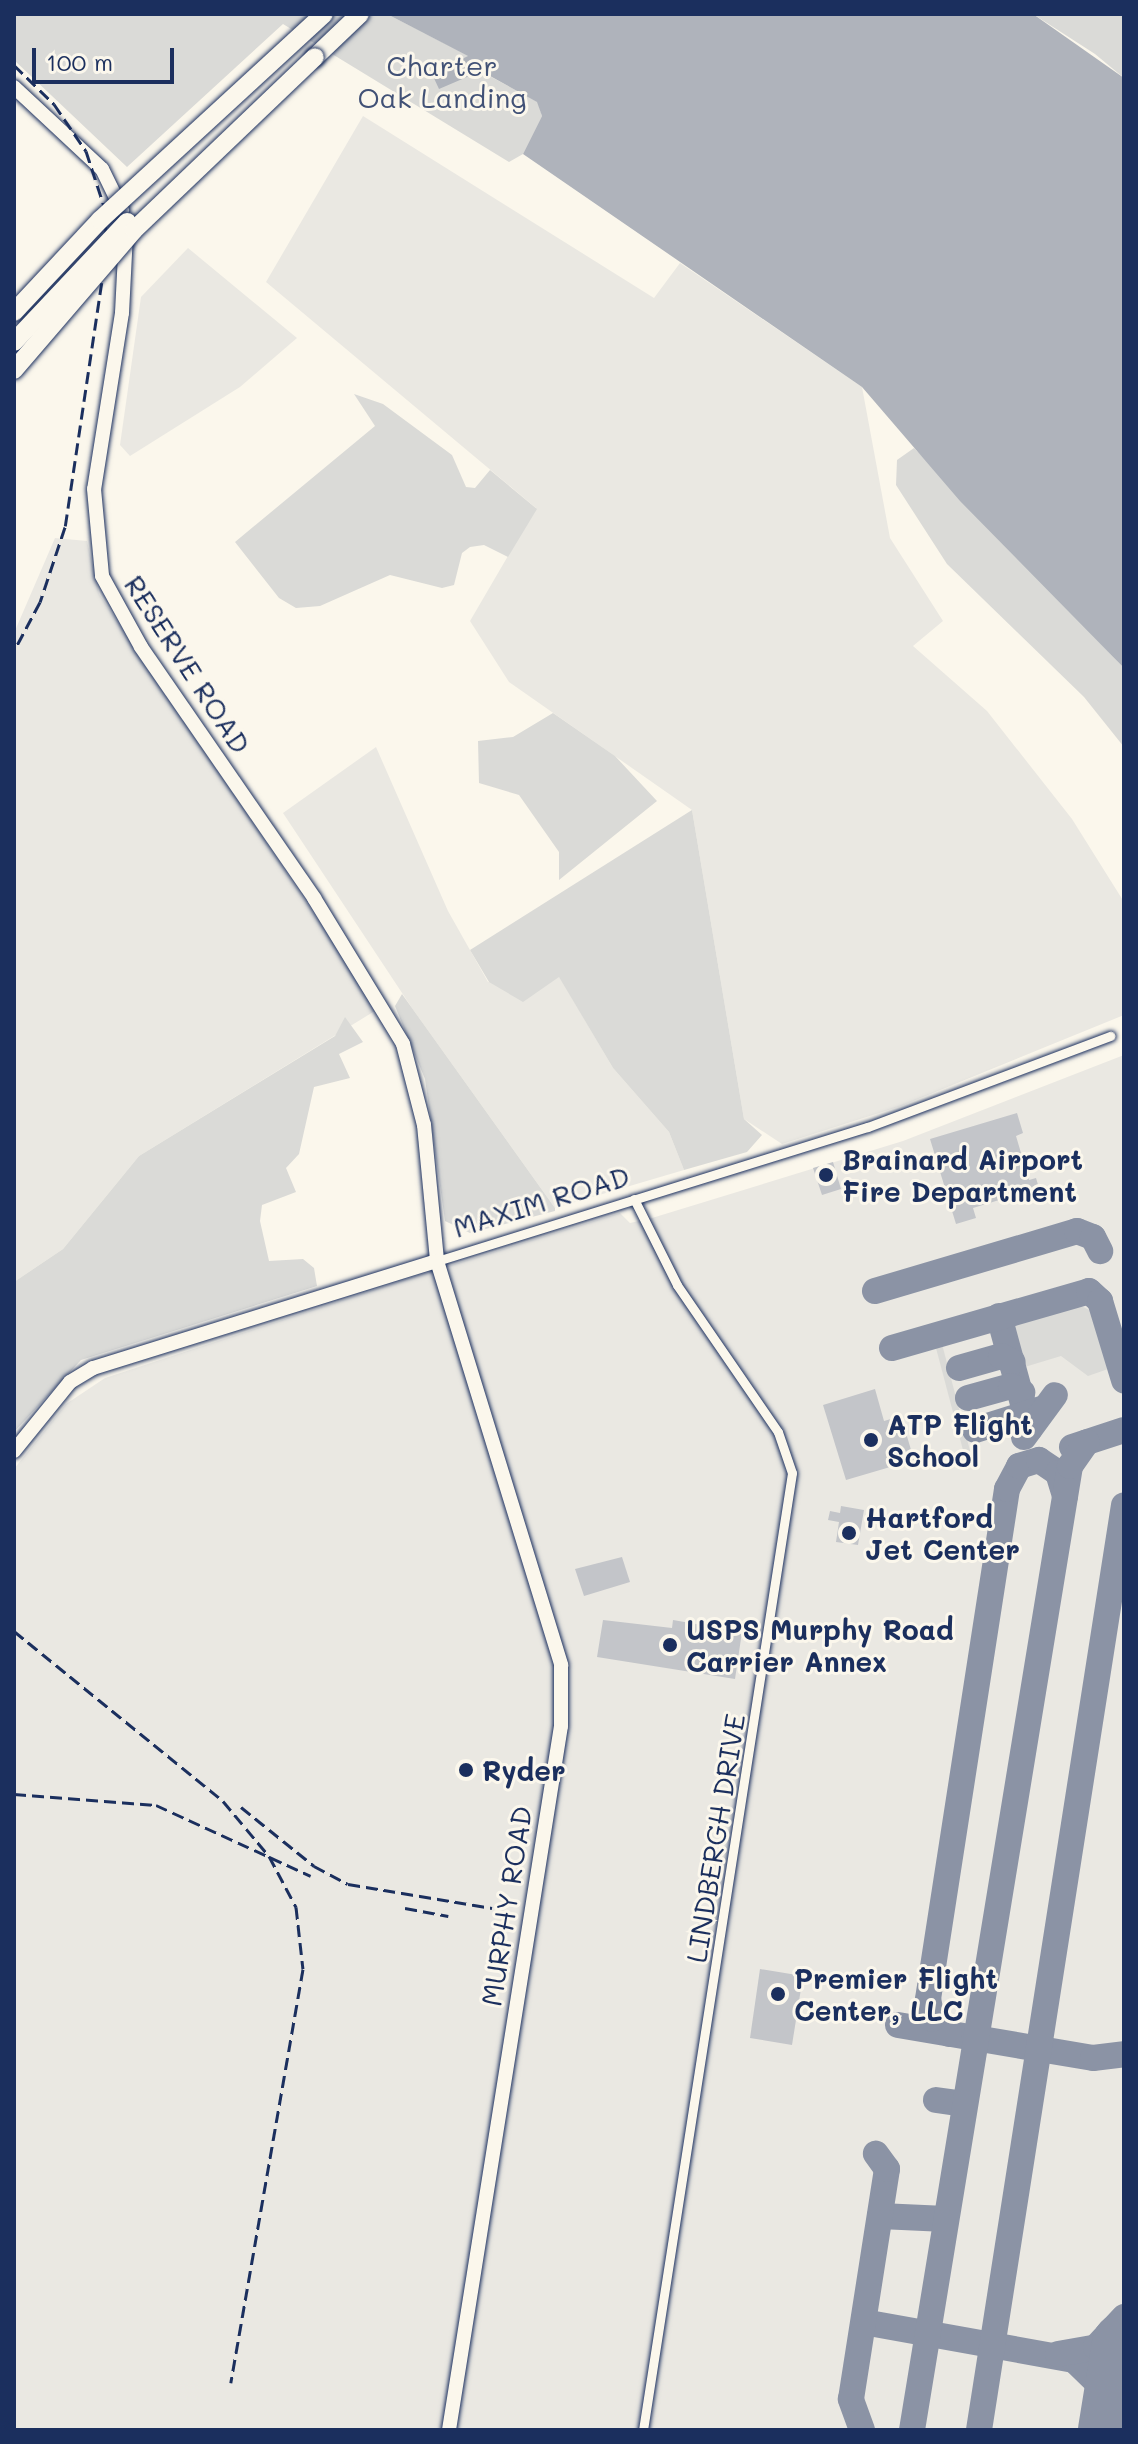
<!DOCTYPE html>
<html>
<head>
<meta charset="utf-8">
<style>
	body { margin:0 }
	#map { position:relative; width:1138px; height:2444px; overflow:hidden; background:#fbf7ec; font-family:Mali,sans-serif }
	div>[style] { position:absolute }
	.built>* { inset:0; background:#eae8e2 }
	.green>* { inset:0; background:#dadad7 }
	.water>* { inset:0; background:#afb3bb }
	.taxiway>* { height:26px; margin:-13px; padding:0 13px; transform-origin:13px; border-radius:13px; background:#8b93a5 }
	.runway>* { height:64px; margin:-32px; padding:0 32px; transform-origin:32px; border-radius:32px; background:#8b93a5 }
	.building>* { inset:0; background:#c3c5c9 }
	.roads { filter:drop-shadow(0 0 2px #1b2f5e) drop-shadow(0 0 2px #1b2f5e) }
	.street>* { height:9px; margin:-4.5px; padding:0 4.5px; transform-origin:4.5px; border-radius:4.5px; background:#fbf7ec }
	.secondary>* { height:14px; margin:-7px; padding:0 7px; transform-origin:7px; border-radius:7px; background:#fbf7ec }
	.highway>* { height:18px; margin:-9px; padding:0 9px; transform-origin:9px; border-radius:9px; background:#fbf7ec }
	.rail>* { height:3px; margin-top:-1.5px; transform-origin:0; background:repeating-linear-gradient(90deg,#1b2f5e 0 12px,transparent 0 18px) }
	.bridges { filter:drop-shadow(0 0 2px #1b2f5e) drop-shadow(0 0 2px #1b2f5e) }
	.highway-bridge>* { height:18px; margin:-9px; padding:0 9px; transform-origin:9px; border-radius:9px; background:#fbf7ec }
	.dots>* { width:22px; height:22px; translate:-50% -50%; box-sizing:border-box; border:4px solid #fbf7ec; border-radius:50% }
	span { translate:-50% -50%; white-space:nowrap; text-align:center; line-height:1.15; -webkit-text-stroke:6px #fbf7ec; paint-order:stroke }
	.park-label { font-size:28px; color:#415176 }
	.street-label { font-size:28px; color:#1b2f5e }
	.poi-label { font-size:28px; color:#1b2f5e; font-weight:700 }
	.left { translate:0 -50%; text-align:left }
	.frame { position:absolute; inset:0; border:16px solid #1b2f5e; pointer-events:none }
	.scale { position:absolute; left:32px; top:48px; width:142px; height:36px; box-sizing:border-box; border:4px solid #1b2f5e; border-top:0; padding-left:10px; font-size:24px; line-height:28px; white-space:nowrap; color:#1b2f5e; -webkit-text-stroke:6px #fbf7ec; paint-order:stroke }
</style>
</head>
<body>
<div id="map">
	<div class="built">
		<div style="clip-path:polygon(363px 116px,654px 298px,680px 263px,862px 387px,890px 538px,943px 621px,913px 646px,987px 711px,1072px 819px,1124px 902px,1124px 1015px,901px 1106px,782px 1144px,744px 1119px,692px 810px,509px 682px,470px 621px,536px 508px,266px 282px)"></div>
		<div style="clip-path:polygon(188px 248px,297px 338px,240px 387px,130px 456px,120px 445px,141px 297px)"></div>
		<div style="clip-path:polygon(55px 538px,87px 541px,99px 594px,378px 1009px,139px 1156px,63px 1249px,14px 1282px,14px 633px)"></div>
		<div style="clip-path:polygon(376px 747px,448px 911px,488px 982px,559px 976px,613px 1068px,669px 1132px,684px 1170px,555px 1208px,412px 1008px,283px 813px)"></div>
		<div style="clip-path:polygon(1124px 1055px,1124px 2430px,14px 2430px,14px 1469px,66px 1404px,105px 1378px,416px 1276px,620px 1213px,630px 1223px,652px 1218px,903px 1141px)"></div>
	</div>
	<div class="green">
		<div style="clip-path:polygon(14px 14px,387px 14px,469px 56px,482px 72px,538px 102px,542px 116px,523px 154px,509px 162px,283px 24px,127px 167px,14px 60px)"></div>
		<div style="clip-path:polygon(1033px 14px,1124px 14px,1124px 78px,1095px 54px)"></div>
		<div style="clip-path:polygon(354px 394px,383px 404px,452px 455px,466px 487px,475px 488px,490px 470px,537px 509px,508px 557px,484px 545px,470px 547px,462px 553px,454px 585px,442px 588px,390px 575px,320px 606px,296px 608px,279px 598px,235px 542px,375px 426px)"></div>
		<div style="clip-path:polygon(914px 448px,1124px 668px,1124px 747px,1084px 697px,947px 564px,896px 485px,897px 460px)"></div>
		<div style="clip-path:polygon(553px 713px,615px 756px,657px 801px,559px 880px,559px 852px,519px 795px,479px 783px,478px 741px,513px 737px)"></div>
		<div style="clip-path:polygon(692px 810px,744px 1119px,762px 1135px,747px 1152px,684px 1170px,669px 1132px,613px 1068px,559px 977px,523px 1002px,489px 982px,470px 950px)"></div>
		<div style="clip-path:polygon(402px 994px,555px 1208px,555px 1211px,470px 1233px,445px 1221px,425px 1079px,395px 1006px)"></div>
		<div style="clip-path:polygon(345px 1017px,363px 1042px,339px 1054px,350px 1078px,314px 1087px,299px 1154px,286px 1168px,296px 1192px,262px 1205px,260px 1221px,269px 1261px,303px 1259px,314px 1268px,317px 1286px,81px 1360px,14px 1432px,14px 1282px,63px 1249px,139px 1156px,335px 1036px)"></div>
		<div style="clip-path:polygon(1072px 1302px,1094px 1312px,1111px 1368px,1088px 1376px,1061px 1356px,1018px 1369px,1009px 1322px)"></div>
		<div style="clip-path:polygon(942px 1344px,973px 1462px,968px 1469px,936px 1348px)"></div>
	</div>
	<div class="water">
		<div style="clip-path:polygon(387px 14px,1033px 14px,1124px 78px,1124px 668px,960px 501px,862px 387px,523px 154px,542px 116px,537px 102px,481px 71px,439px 89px,432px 74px,468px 56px)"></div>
	</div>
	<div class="taxiway">
		<div style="left:875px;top:1291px;width:211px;rotate:-16.5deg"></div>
		<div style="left:1077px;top:1231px;width:17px;rotate:21deg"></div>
		<div style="left:1093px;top:1237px;width:16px;rotate:63deg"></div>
		<div style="left:999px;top:1316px;width:117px;rotate:74.7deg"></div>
		<div style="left:892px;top:1348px;width:205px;rotate:-16.1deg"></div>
		<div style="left:1089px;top:1291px;width:15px;rotate:42deg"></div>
		<div style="left:1100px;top:1301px;width:83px;rotate:73.1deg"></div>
		<div style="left:959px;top:1368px;width:44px;rotate:-15.9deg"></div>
		<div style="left:1001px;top:1356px;width:13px;rotate:27deg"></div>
		<div style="left:968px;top:1398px;width:45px;rotate:-15.6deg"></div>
		<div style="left:1011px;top:1386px;width:13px;rotate:29deg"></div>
		<div style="left:975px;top:1430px;width:69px;rotate:-17.7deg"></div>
		<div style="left:1024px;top:1437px;width:52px;rotate:-53.6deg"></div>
		<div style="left:1072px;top:1447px;width:55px;rotate:-18.1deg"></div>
		<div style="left:898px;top:2025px;width:198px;rotate:9.6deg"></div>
		<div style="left:1093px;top:2058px;width:31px;rotate:-7deg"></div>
		<div style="left:949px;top:2034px;width:23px;rotate:-139deg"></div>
		<div style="left:932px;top:2019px;width:20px;rotate:-101deg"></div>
		<div style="left:928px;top:1999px;width:516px;rotate:-81.19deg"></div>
		<div style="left:1007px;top:1489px;width:26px;rotate:-62deg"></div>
		<div style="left:1019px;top:1466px;width:21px;rotate:-17deg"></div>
		<div style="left:1039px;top:1460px;width:23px;rotate:34deg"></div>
		<div style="left:1058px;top:1473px;width:24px;rotate:73deg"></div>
		<div style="left:936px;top:2100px;width:28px;rotate:8deg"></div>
		<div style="left:880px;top:2216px;width:66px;rotate:2.6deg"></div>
		<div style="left:869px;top:2323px;width:208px;rotate:10.2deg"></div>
		<div style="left:1074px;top:2360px;width:39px;rotate:44deg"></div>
		<div style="left:1102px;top:2387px;width:44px;rotate:79.5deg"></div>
		<div style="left:1058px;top:2354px;width:39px;rotate:-10deg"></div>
		<div style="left:1096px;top:2347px;width:41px;rotate:-47deg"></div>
		<div style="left:862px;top:2430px;width:33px;rotate:-110deg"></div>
		<div style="left:851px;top:2399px;width:233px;rotate:-81.1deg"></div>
		<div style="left:887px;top:2169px;width:19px;rotate:-126deg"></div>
		<div style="left:912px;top:2430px;width:977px;rotate:-80.69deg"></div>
		<div style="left:1070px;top:1466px;width:29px;rotate:-55deg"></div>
		<div style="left:979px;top:2430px;width:936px;rotate:-81.09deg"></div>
	</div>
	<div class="runway">
		<div style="left:1110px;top:2430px;width:87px;rotate:-80.8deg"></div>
	</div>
	<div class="building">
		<div style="clip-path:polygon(1017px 1113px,1023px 1133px,1016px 1136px,1029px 1180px,1036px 1178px,1042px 1198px,1022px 1204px,1019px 1194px,973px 1208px,976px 1218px,956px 1224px,930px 1139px)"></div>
		<div style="clip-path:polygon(833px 1162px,841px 1189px,822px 1195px,813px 1168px)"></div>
		<div style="clip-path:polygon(875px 1389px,884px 1421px,901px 1416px,914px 1460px,846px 1480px,823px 1405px)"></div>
		<div style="clip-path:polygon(841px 1506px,864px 1510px,858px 1545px,836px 1542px,839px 1522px,828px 1520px,830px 1511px,840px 1513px)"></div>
		<div style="clip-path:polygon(622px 1557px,630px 1582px,584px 1596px,575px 1569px)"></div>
		<div style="clip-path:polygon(603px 1620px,672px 1628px,673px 1620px,742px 1632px,735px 1679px,597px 1657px)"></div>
		<div style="clip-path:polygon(760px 1969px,803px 1976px,792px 2045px,750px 2038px)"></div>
	</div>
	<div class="roads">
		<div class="street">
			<div style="left:634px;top:1199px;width:96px;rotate:63.4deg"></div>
			<div style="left:677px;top:1285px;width:178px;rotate:55.5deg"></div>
			<div style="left:778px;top:1432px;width:43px;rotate:71.1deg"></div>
			<div style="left:792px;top:1473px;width:969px;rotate:98.85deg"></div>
			<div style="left:437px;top:1261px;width:451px;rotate:-17.3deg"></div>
			<div style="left:868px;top:1127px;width:259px;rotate:-20.6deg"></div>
		</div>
		<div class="secondary">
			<div style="left:14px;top:87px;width:120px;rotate:43deg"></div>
			<div style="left:102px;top:169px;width:46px;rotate:64deg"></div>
			<div style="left:126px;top:234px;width:79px;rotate:92.9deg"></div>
			<div style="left:122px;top:313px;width:178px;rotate:99deg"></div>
			<div style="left:94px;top:489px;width:87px;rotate:84.7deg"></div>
			<div style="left:102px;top:576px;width:81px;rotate:61.2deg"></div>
			<div style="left:141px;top:647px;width:305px;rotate:55.4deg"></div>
			<div style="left:314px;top:898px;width:171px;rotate:58.6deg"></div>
			<div style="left:403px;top:1044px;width:84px;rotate:75.5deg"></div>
			<div style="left:424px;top:1125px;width:137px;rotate:84.5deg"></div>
			<div style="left:437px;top:1261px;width:423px;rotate:72.9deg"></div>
			<div style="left:561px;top:1665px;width:61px;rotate:90deg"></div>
			<div style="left:561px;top:1726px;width:713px;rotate:99.04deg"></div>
			<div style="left:14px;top:1451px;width:89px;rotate:-50.9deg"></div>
			<div style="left:70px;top:1382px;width:27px;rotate:-31deg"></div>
			<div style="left:93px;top:1368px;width:360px;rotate:-17.3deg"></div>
		</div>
		<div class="highway">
			<div style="left:315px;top:57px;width:62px;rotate:-43.7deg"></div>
		</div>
	</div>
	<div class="rail">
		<div style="left:14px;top:65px;width:56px;rotate:44.3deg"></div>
		<div style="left:54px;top:104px;width:57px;rotate:55.8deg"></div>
		<div style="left:86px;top:151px;width:58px;rotate:71.9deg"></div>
		<div style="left:104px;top:206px;width:41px;rotate:85.8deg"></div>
		<div style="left:107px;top:247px;width:283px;rotate:98.5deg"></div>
		<div style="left:65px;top:527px;width:79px;rotate:108.4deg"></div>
		<div style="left:40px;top:602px;width:55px;rotate:118deg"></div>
		<div style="left:14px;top:1631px;width:269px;rotate:39.1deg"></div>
		<div style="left:223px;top:1801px;width:72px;rotate:50.1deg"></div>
		<div style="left:269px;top:1856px;width:58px;rotate:62.1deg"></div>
		<div style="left:296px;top:1907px;width:62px;rotate:83.6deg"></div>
		<div style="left:303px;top:1969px;width:420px;rotate:99.9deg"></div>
		<div style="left:14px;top:1794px;width:142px;rotate:4.4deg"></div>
		<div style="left:156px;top:1805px;width:170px;rotate:24.6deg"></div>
		<div style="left:241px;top:1807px;width:94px;rotate:38.9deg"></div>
		<div style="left:314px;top:1866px;width:38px;rotate:28deg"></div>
		<div style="left:348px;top:1884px;width:146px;rotate:9.5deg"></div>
		<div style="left:405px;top:1908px;width:44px;rotate:10.5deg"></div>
	</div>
	<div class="bridges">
		<div class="highway-bridge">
			<div style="left:14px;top:312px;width:126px;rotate:-46.9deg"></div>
			<div style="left:100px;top:220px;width:304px;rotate:-42.6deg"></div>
			<div style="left:14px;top:342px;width:165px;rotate:-46.7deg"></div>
			<div style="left:14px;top:370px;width:184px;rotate:-49.4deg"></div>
			<div style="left:134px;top:230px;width:250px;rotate:-43.7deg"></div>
		</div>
	</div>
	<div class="dots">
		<div style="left:826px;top:1175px;background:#1b2f5e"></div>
		<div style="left:871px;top:1440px;background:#1b2f5e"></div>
		<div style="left:849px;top:1533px;background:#1b2f5e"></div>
		<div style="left:670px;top:1645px;background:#1b2f5e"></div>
		<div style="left:466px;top:1770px;background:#1b2f5e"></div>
		<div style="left:778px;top:1994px;background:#1b2f5e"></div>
	</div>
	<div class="park-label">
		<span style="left:442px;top:81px">Charter<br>Oak Landing</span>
	</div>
	<div class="street-label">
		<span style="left:188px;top:664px;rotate:57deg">RESERVE ROAD</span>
		<span style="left:541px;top:1201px;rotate:-17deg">MAXIM ROAD</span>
		<span style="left:715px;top:1838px;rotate:-81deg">LINDBERGH DRIVE</span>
		<span style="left:506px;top:1906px;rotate:-81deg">MURPHY ROAD</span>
	</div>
	<div class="poi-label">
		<span class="left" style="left:842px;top:1175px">Brainard Airport<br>Fire Department</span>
		<span class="left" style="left:887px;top:1440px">ATP Flight<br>School</span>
		<span class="left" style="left:865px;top:1533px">Hartford<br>Jet Center</span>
		<span class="left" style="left:686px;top:1645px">USPS Murphy Road<br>Carrier Annex</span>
		<span class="left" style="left:482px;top:1770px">Ryder</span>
		<span class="left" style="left:794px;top:1994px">Premier Flight<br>Center, LLC</span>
	</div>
	<div class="frame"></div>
	<div class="scale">100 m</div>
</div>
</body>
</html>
